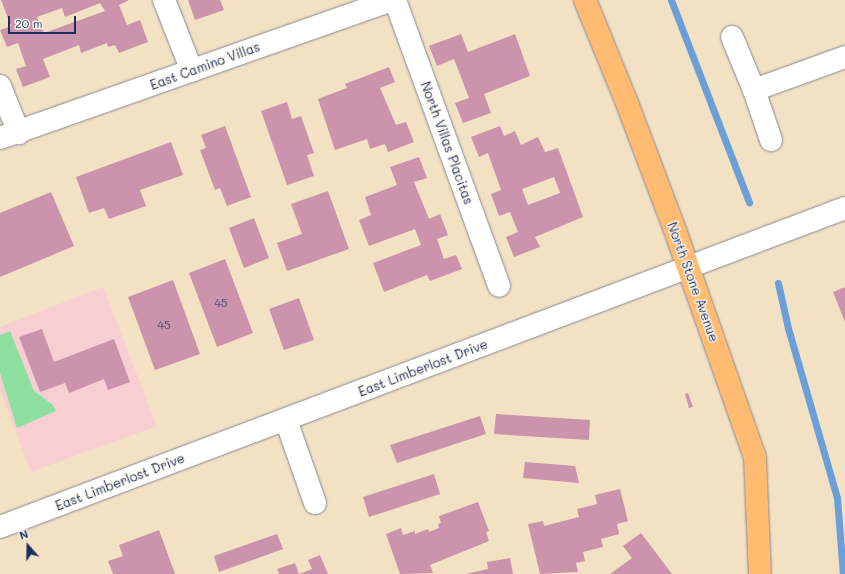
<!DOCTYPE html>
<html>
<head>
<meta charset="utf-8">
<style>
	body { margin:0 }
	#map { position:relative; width:845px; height:574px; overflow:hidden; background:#f3e1c4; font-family:Mali,sans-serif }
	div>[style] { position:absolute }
	.built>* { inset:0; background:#f7cfd3 }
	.green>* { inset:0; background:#8ddfa0 }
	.stream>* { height:7px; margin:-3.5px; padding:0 3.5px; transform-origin:3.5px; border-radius:3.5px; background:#6b9fd7 }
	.building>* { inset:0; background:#cb93ac }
	.roads { filter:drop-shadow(0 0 1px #878891) drop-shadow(0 0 1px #878891) }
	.minor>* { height:22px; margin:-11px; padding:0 11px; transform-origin:11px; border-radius:11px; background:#fff }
	.major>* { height:22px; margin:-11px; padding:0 11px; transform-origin:11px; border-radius:11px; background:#ffbb71 }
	span { translate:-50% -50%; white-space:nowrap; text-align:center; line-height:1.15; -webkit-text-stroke:3px #fbf7ec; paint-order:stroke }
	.number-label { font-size:11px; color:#474872 }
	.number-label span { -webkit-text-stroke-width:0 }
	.street-label { font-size:13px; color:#1b2f5e }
	.north { position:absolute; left:8px; top:526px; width:40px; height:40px; -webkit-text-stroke:3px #fbf7ec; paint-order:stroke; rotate:340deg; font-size:11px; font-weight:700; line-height:16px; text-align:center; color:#1b2f5e }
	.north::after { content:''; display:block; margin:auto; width:14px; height:18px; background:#1b2f5e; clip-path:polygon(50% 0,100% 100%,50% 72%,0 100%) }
	.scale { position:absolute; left:8px; top:16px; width:68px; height:18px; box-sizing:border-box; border:2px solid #1b2f5e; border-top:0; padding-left:5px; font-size:12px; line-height:14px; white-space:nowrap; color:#1b2f5e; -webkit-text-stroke:3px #fbf7ec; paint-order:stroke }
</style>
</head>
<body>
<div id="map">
	<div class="built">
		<div style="clip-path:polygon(103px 287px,157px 426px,31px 472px,0 390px,0 327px)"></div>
	</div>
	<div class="green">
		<div style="clip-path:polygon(10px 331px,34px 391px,53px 405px,56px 411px,17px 428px,0 373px,0 335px)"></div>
	</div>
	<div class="stream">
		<div style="left:671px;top:0;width:217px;rotate:68.9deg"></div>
		<div style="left:778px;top:283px;width:46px;rotate:77.5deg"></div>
		<div style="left:788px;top:328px;width:177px;rotate:73.9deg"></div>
		<div style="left:837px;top:498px;width:76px;rotate:85.5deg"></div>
	</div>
	<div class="building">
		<div style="clip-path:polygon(evenodd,1px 0,129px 0,119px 5px,127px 25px,140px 20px,148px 42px,119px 53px,115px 45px,108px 47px,107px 43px,81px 53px,79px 45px,43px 59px,50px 77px,23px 87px,16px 69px,26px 66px,18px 43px,7px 47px,0 30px,11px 26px,1px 0,100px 3px,105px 11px,44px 33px,37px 17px,62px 8px,65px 17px,100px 3px)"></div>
		<div style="clip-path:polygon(188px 0,220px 0,224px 10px,195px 20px)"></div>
		<div style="clip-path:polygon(461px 34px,468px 52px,515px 34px,530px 76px,484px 94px,491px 113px,463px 123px,455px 103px,469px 98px,454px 59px,437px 66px,429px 46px)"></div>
		<div style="clip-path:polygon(389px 67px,395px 82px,380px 88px,396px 125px,406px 122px,414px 142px,388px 152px,385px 144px,370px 149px,367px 139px,335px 150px,318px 99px,347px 88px,345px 84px)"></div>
		<div style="clip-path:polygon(287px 102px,292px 119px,301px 116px,314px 153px,307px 155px,314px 176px,287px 185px,261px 111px)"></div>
		<div style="clip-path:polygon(225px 126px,251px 197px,227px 206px,220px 188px,215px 190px,200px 150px,206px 148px,201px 135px)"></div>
		<div style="clip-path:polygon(evenodd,500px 126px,504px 136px,515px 131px,521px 145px,538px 137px,545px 152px,558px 148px,583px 217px,535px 237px,540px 247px,514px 257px,506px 237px,518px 232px,510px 212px,499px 216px,491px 194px,501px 190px,488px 153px,479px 157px,471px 137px,500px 126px,554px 177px,560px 193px,528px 205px,522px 189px,554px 177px)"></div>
		<div style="clip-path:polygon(171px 142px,183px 175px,140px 190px,146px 206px,109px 219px,104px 208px,89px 213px,76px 177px)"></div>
		<div style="clip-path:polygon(419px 157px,427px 178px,414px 182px,429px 219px,440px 214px,448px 235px,437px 239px,444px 259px,456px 255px,462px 269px,430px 281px,427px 275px,384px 292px,373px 263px,421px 245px,415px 229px,369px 246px,359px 220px,371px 215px,365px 197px,397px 185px,390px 167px)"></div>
		<div style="clip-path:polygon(328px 191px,349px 249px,287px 271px,277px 243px,302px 234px,291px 204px)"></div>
		<div style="clip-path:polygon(51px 192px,74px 246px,0 277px,0 213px)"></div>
		<div style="clip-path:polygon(254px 218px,269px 258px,244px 268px,229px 228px)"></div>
		<div style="clip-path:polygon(225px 259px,253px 333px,217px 347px,189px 273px)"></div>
		<div style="clip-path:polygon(173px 280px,200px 354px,155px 370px,128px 297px)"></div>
		<div style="clip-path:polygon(845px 287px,845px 322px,833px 292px)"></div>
		<div style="clip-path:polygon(299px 298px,314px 340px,284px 350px,269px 309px)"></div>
		<div style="clip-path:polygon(42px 329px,54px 362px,114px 339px,130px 382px,108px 390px,104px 379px,69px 393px,65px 383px,40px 392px,19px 337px)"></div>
		<div style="clip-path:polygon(688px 393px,693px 407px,689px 408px,685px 394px)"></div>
		<div style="clip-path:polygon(496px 414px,590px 420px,589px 440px,494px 434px)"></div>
		<div style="clip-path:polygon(480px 416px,486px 434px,397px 463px,390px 445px)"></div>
		<div style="clip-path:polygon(525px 462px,575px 466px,579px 483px,523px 478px)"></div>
		<div style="clip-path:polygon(434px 474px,440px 494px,369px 517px,363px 497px)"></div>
		<div style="clip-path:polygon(620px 489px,628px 521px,617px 524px,619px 534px,601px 539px,603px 547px,583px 552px,585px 561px,576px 563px,578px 572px,540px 574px,528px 524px,543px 521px,544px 526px,579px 517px,577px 509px,597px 504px,595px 495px)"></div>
		<div style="clip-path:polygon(478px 502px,489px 531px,486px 532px,489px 541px,430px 565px,433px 573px,400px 574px,386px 534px,401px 528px,403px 535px,415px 531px,415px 534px,428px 529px,429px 532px,439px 528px,438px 524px,441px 523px,439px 516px)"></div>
		<div style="clip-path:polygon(159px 530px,175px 574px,113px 574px,108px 561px,123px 556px,119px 545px)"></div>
		<div style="clip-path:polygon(641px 533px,672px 574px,610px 574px,632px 558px,623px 546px)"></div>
		<div style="clip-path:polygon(277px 534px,283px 549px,219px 572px,214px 556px)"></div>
		<div style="clip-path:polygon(320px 555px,328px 574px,279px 574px,277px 569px,295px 563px,299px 574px,312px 569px,308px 560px)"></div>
		<div style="clip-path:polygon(510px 558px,513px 574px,466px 574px,488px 569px,487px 562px)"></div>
	</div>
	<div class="roads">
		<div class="minor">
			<div style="left:164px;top:0;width:76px;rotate:68.5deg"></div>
			<div style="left:395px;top:0;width:304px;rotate:70deg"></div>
			<div style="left:732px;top:37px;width:57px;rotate:67.5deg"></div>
			<div style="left:754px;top:90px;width:97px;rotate:-19.9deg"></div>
			<div style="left:0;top:86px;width:51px;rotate:68deg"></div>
			<div style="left:754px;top:90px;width:53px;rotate:71.2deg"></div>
			<div style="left:0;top:138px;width:416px;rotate:-19.4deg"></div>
			<div style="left:286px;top:420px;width:88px;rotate:70.7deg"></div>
			<div style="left:0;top:527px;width:903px;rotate:-20.68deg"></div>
		</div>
		<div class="major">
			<div style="left:585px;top:0;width:111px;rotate:67.8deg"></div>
			<div style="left:627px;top:103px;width:139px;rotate:69.3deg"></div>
			<div style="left:676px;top:233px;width:238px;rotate:70.6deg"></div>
			<div style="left:755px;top:457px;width:117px;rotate:87.6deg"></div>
		</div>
	</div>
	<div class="number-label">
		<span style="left:221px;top:303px">45</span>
		<span style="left:164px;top:325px">45</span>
	</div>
	<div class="street-label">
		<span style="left:205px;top:66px;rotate:-20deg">East Camino Villas</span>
		<span style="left:447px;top:143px;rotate:70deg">North Villas Placitas</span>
		<span style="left:693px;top:282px;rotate:70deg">North Stone Avenue</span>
		<span style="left:423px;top:368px;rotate:-21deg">East Limberlost Drive</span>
		<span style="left:120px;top:482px;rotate:-21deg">East Limberlost Drive</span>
	</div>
	<div class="north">N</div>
	<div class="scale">20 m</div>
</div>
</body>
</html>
